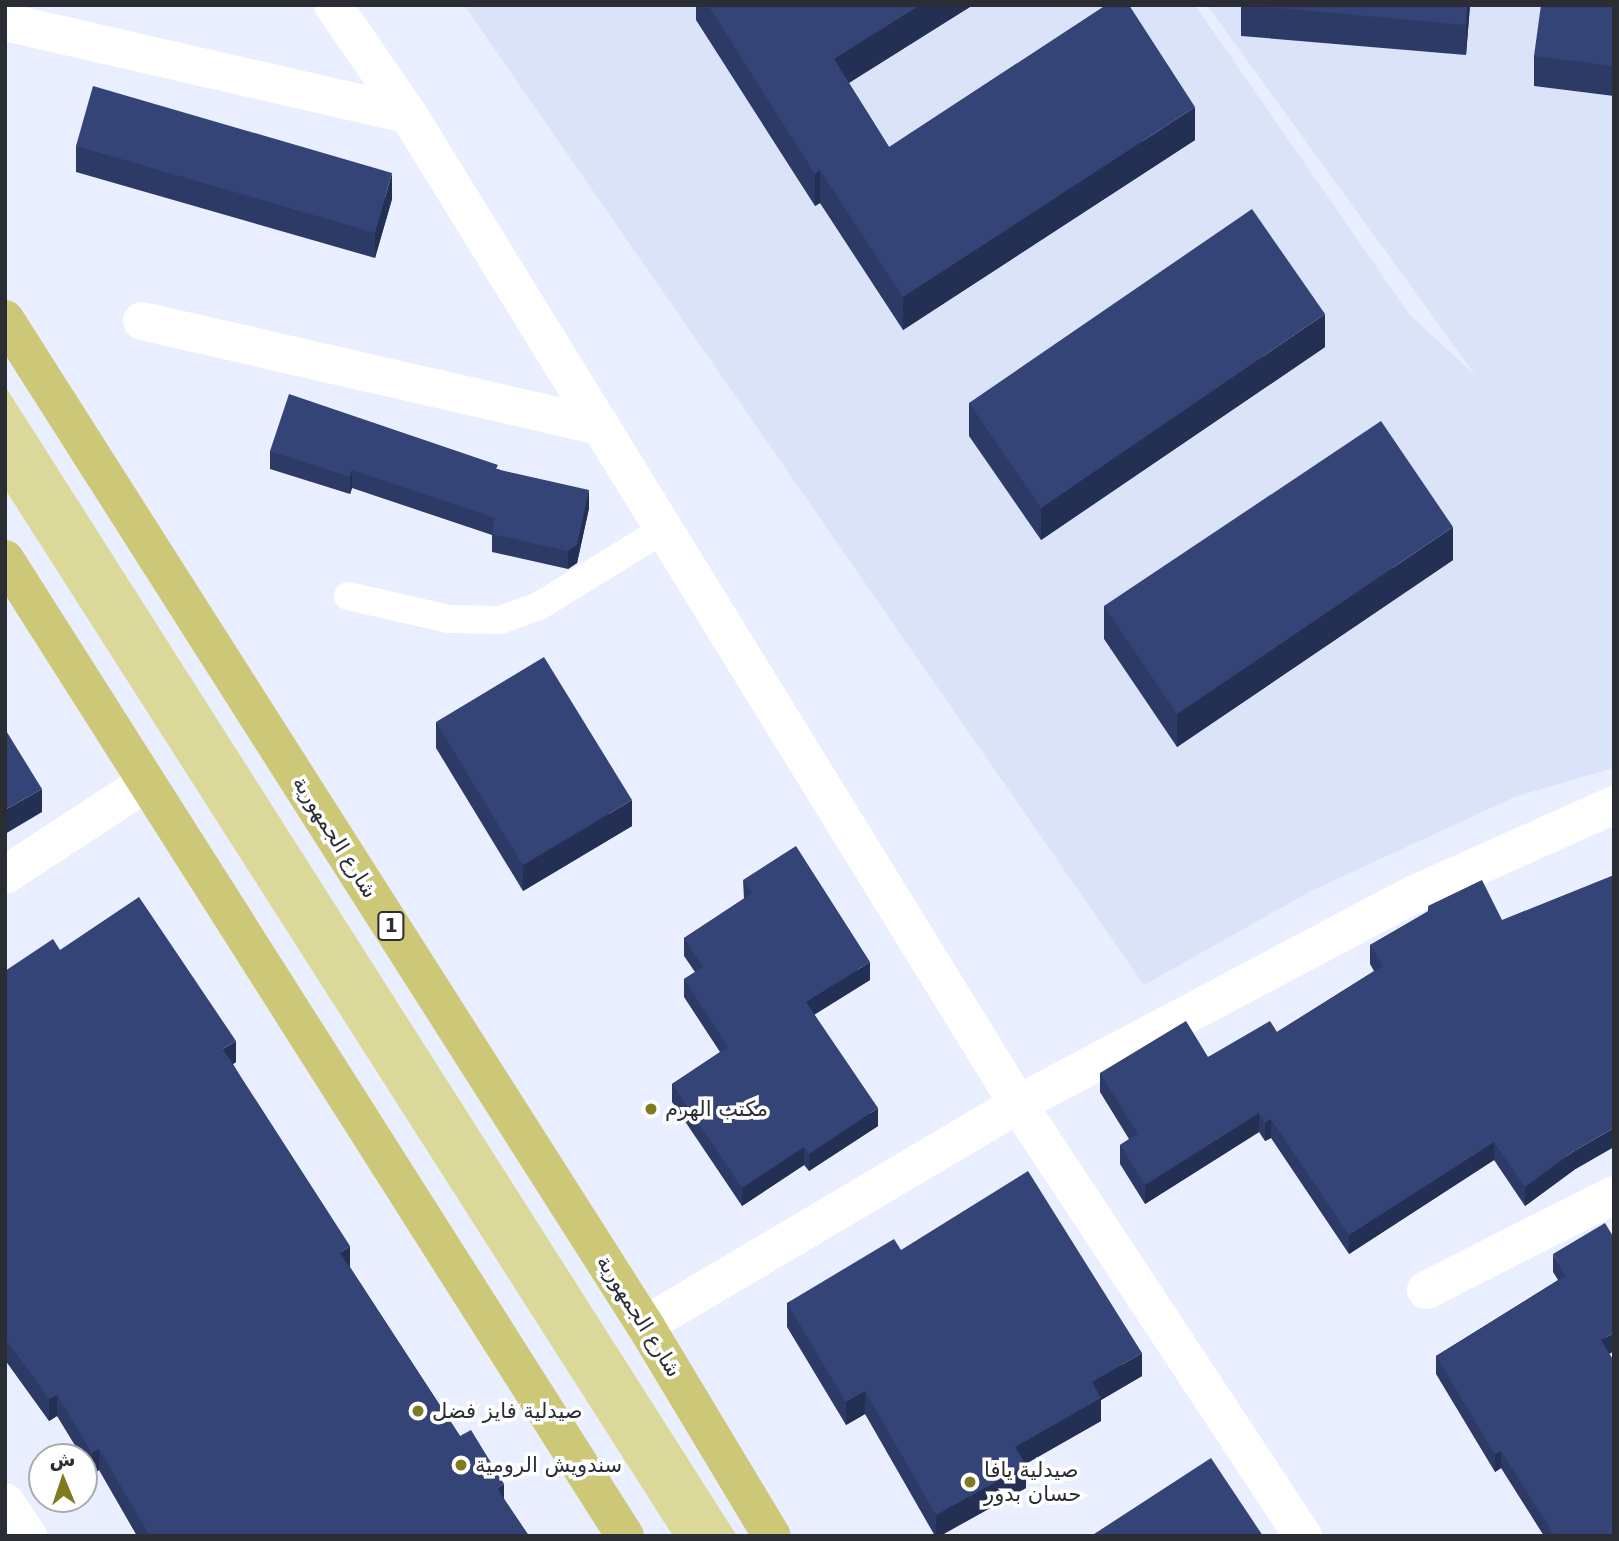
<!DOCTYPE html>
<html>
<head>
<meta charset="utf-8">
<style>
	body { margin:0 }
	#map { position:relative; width:1619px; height:1541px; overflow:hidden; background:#e9efff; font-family:"DejaVu Sans","Noto Sans Arabic",sans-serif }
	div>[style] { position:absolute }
	.built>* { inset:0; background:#dbe3f8 }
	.green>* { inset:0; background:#dbd99a }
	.lane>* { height:28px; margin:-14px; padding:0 14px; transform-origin:14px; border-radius:14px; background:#fff }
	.street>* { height:38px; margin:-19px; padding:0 19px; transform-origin:19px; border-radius:19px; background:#fff }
	.primary>* { height:38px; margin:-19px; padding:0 19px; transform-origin:19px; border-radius:19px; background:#cdc877 }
	.wall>* { inset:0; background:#2d3a66 }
	.shaded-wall>* { inset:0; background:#243053 }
	.building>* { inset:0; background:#344477 }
	.dots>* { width:19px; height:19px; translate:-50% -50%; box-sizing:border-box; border:4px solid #fff; border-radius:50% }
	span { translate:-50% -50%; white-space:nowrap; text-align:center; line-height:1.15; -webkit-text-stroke:7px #fff; paint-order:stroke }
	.shield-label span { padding:2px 5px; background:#fff; border:2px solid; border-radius:5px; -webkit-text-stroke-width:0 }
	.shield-label { font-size:19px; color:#2b2d34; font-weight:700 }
	.street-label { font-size:21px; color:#2b2d34 }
	.poi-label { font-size:21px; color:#2b2d34 }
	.left { translate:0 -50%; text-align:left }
	.frame { position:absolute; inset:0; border:7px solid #2b2d34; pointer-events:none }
	.north { position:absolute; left:28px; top:1443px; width:70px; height:70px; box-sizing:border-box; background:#fff; border:2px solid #aaabae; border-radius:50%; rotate:358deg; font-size:19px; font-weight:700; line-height:28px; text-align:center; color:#2b2d34 }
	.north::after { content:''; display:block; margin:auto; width:24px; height:32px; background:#807b21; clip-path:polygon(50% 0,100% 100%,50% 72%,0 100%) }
</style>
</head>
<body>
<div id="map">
	<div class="built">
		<div style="clip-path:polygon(464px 5px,1195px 5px,1409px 314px,1476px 376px,1207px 5px,1614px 5px,1614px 768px,1517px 796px,1311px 891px,1144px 985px)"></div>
	</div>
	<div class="green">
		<div style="clip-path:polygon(5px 386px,737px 1536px,673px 1536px,5px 489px)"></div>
	</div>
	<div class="lane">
		<div style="left:348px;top:596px;width:104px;rotate:12.8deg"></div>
		<div style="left:449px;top:619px;width:51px;rotate:1.1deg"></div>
		<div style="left:500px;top:620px;width:41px;rotate:-19.7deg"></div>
		<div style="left:539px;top:606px;width:147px;rotate:-31.6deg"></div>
	</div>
	<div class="street">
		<div style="left:333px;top:5px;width:132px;rotate:55.5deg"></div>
		<div style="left:408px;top:114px;width:1163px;rotate:58.36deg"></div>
		<div style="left:1018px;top:1104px;width:518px;rotate:56.59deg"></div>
		<div style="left:5px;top:22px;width:413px;rotate:12.9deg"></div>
		<div style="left:142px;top:321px;width:471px;rotate:12.9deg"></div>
		<div style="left:5px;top:875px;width:166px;rotate:-33.2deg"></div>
		<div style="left:1426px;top:1290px;width:211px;rotate:-26.8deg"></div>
		<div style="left:645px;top:1325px;width:434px;rotate:-30.6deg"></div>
		<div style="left:1018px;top:1104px;width:449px;rotate:-27.9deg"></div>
		<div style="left:1415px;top:894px;width:218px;rotate:-24.1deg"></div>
		<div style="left:5px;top:1502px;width:41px;rotate:55.9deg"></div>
	</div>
	<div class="primary">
		<div style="left:5px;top:319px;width:1192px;rotate:57.54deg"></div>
		<div style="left:645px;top:1325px;width:246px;rotate:59deg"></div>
		<div style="left:5px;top:559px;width:1157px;rotate:57.6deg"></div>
	</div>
	<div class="wall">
		<div style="clip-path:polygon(696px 5px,973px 5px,849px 83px,889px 147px,1195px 140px,903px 330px,820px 203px,815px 206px,696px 20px)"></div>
		<div style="clip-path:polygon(1241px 5px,1470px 5px,1466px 55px,1241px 36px)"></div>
		<div style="clip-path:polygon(1614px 5px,1614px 96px,1534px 86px,1534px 56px)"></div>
		<div style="clip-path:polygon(76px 146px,392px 199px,375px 258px,76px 172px)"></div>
		<div style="clip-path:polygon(1325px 347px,1041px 540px,969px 436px,969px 403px)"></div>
		<div style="clip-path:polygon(270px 451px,498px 469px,589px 508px,577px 563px,568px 569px,492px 552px,492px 535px,352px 488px,350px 494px,270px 469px)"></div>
		<div style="clip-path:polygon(1453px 560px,1177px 747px,1104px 639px,1104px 606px)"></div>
		<div style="clip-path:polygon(436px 722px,632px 826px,523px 891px,436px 748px)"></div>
		<div style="clip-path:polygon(743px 880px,870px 980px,814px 1014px,878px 1126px,809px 1171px,804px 1165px,742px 1206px,672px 1102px,672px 1084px,720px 1052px,684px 997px,684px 979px,695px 972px,684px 956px,684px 938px,744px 899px)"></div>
		<div style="clip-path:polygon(1428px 906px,1574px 1170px,1525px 1206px,1494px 1160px,1349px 1254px,1271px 1138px,1265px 1141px,1259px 1132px,1145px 1204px,1120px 1164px,1120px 1145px,1129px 1139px,1100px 1092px,1100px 1073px,1208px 1057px,1277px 1032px,1374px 971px,1370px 964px,1370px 945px,1428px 912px)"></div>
		<div style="clip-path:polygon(60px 950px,236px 1062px,233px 1064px,350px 1267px,460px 1436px,529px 1536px,137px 1536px,99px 1470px,92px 1474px,84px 1461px,84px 1457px,82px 1457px,57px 1416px,49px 1421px,5px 1360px,5px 971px)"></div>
		<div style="clip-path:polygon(901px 1250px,1142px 1376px,1101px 1400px,1101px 1421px,1025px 1464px,1026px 1488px,940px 1536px,935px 1536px,865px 1414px,846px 1425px,787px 1327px,787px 1303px)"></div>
		<div style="clip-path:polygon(1553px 1254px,1614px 1351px,1609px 1354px,1614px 1536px,1544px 1536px,1501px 1468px,1495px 1472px,1436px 1374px,1436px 1356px,1558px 1280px,1553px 1272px)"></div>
	</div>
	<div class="shaded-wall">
		<div style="clip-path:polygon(920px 5px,973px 5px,834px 92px,834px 59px)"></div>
		<div style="clip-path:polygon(1467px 5px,1470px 5px,1466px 55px,1466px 25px)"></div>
		<div style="clip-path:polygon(1195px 107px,1195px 140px,903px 330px,903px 297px)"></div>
		<div style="clip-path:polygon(820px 170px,820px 203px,815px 206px,815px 174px)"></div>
		<div style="clip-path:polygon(392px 173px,392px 199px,375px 258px,375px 233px)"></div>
		<div style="clip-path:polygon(1325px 314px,1325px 347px,1041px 540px,1041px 508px)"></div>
		<div style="clip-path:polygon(352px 470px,352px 488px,350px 494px,350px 477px)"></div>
		<div style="clip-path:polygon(589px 490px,589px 508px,577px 563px,568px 569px,568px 551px)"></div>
		<div style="clip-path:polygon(1453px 527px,1453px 560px,1177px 747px,1177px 714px)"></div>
		<div style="clip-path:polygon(42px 789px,42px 812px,5px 834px,5px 810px)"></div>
		<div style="clip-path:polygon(632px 800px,632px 826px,523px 891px,523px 865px)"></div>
		<div style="clip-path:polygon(870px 962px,870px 980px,806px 1020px,806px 1002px)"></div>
		<div style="clip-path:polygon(236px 1041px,236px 1062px,223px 1071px,223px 1049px)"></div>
		<div style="clip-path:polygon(878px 1108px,878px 1126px,809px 1171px,809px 1154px)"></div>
		<div style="clip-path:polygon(1259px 1113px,1259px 1132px,1145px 1204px,1145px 1185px)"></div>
		<div style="clip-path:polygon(1271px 1119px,1271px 1138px,1265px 1141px,1265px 1123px)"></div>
		<div style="clip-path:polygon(1614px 1128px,1614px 1147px,1574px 1170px,1525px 1206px,1525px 1187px,1574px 1151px)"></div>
		<div style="clip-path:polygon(1494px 1142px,1494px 1160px,1349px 1254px,1349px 1235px)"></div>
		<div style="clip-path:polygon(804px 1147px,804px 1165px,742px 1206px,742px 1188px)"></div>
		<div style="clip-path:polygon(350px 1246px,350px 1268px,340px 1253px)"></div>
		<div style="clip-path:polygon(1614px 1333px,1614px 1351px,1601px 1358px,1601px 1340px)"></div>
		<div style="clip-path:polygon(1142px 1353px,1142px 1376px,1101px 1400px,1101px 1421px,1015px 1470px,1015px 1447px,1092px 1382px)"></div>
		<div style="clip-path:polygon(865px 1391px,865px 1414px,846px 1425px,846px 1402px)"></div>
		<div style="clip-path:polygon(57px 1395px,57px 1416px,49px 1421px,49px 1399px)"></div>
		<div style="clip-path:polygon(99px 1449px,99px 1470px,92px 1474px,92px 1453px)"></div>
		<div style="clip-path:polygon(1501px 1451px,1501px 1468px,1495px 1472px,1495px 1454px)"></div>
		<div style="clip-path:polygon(1026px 1465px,1026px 1488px,940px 1536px,936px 1536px,936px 1515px)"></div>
		<div style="clip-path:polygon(504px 1484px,504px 1505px,497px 1488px)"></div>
	</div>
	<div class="building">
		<div style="clip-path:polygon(708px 5px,920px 5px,834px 59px,889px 147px,1106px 5px,1129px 5px,1195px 107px,903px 297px,820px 170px,815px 174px)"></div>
		<div style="clip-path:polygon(1244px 5px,1467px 5px,1466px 25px)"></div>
		<div style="clip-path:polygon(1541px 5px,1614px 5px,1614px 66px,1534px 56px)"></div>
		<div style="clip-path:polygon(93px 86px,392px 173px,375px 233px,76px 146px)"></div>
		<div style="clip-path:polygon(1252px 209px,1325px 314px,1041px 508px,969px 403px)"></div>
		<div style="clip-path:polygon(289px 394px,498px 465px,496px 469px,589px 490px,577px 545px,568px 551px,492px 534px,495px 518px,352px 470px,350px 477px,270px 451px)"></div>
		<div style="clip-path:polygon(1381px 421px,1453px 527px,1177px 714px,1104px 606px)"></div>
		<div style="clip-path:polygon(544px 657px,632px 800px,523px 865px,436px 722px)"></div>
		<div style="clip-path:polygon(5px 729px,42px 789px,5px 810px)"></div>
		<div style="clip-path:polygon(796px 846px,870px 962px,806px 1002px,878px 1108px,809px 1154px,804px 1147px,742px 1188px,672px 1084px,728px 1047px,684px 979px,703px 967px,684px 938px,752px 893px,743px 880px)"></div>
		<div style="clip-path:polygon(1614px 875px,1614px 1128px,1574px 1151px,1525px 1187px,1494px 1142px,1349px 1235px,1271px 1119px,1265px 1123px,1259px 1113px,1145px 1185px,1120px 1145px,1138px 1134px,1100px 1073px,1186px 1021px,1208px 1057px,1270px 1021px,1277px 1032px,1383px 966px,1370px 945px,1430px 910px,1428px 906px,1482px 880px,1502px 920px)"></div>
		<div style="clip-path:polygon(139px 897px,236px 1041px,223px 1049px,350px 1246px,340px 1253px,460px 1436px,471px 1430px,504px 1484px,497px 1488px,529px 1536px,150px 1536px,99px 1449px,92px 1453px,57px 1395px,49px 1399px,5px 1338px,5px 971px,53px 939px,60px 950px)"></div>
		<div style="clip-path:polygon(1028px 1171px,1142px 1353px,1092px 1382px,1101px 1398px,1015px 1447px,1026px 1465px,936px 1515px,865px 1391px,846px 1402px,787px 1303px,894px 1239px,901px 1250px)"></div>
		<div style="clip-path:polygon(1605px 1223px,1614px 1238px,1614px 1333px,1601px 1340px,1614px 1361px,1614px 1536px,1555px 1536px,1501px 1451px,1495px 1454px,1436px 1356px,1566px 1276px,1553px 1254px)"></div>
		<div style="clip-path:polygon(1211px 1458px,1263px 1536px,1091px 1536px)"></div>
	</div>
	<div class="dots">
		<div style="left:651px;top:1109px;background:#807b21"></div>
		<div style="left:418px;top:1411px;background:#807b21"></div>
		<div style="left:461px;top:1465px;background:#807b21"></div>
		<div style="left:970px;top:1482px;background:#807b21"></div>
	</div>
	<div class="shield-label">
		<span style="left:391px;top:926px">1</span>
	</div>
	<div class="street-label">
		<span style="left:335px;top:837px;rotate:58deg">شارع الجمهورية</span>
		<span style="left:639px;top:1316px;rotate:58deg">شارع الجمهورية</span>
	</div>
	<div class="poi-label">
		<span class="left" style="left:665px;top:1109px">مكتب الهرم</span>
		<span class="left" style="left:432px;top:1411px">صيدلية فايز فضل</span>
		<span class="left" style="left:475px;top:1465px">سندويش الرومية</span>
		<span class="left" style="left:984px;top:1482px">صيدلية يافا<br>حسان بدور</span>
	</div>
	<div class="frame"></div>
	<div class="north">ش</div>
</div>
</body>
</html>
